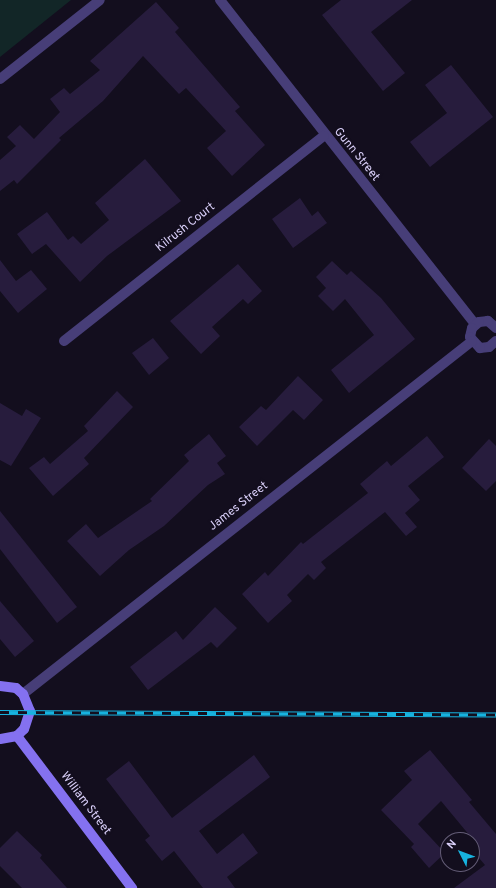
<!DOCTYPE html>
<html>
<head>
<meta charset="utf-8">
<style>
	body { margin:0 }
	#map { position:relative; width:496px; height:888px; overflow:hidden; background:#130e1e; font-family:Overpass,sans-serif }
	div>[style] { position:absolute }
	.green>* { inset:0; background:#122627 }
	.building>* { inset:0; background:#271c3d }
	.street>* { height:10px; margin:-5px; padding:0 5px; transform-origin:5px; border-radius:5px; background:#473e78 }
	.secondary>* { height:10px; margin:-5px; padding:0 5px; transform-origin:5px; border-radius:5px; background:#8471f0 }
	.rail>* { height:4.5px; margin-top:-2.25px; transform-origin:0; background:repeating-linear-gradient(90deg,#130e1e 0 9px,#17b3df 0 18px); box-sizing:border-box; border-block:1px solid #17b3df }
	span { translate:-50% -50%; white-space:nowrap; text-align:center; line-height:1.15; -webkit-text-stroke:4px #130e1e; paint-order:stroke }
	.street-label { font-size:12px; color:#dad0fa }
	.north { position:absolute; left:440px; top:832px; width:40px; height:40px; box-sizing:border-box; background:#130e1e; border:1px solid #635c76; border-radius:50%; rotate:312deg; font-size:11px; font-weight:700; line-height:16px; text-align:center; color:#dad0fa }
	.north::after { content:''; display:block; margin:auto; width:14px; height:18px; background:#17b3df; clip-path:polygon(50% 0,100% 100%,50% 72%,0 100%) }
</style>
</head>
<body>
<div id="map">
	<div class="green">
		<div style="clip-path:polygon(0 0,71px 0,0 57px)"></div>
	</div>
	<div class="building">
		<div style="clip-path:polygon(341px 0,412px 0,371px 32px,405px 73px,383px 91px,322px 15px)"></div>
		<div style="clip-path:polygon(156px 2px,179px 28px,175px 32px,240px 107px,235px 111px,265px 145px,232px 176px,207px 148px,226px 131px,186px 88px,179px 94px,143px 56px,103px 101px,59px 138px,61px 140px,17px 184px,14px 180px,0 191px,0 160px,16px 146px,7px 137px,20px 125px,34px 139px,60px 112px,50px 99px,64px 88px,70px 94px,100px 70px,90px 61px)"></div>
		<div style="clip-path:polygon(451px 65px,493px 117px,430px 167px,410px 142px,447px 113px,425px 85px)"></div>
		<div style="clip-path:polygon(145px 159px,181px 201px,107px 256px,80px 282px,46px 244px,32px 254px,17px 234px,47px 212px,68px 240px,73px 236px,81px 244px,109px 220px,95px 203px)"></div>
		<div style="clip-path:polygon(300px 198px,312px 216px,318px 211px,327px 223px,293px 248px,272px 219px)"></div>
		<div style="clip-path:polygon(0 260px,16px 281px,31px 270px,47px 289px,18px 313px,0 291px)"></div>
		<div style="clip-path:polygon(332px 261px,347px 275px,351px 271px,381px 298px,415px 339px,349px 393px,331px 370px,374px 335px,345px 299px,333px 311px,318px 296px,326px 288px,316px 277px)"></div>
		<div style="clip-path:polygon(238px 264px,262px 291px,248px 304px,243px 299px,212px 327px,220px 336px,201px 354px,170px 321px)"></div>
		<div style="clip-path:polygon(153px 338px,169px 358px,149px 375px,132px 353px)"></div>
		<div style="clip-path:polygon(298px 376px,323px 400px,304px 420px,293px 410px,257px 446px,239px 427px,261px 406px,266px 410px)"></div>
		<div style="clip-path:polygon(117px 391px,133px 407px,84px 458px,89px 464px,53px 496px,29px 468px,44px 457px,50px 464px,88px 431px,84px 426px)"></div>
		<div style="clip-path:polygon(0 403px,22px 416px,26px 409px,41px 418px,11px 466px,0 460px)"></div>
		<div style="clip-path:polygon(209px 434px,226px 456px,217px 463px,225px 474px,208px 485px,164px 526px,129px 550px,100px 576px,67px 541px,86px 524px,98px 538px,152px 501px,150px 499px,189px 461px,184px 455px)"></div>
		<div style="clip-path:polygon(427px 436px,444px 457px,408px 486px,420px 500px,405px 513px,417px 527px,406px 536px,385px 512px,321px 562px,326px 568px,314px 580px,308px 574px,287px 595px,292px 601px,268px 623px,242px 594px,265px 572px,268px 576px,301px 542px,303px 544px,368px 493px,360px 484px,387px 461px,391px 466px)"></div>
		<div style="clip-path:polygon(489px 439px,496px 446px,496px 481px,486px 491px,462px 468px)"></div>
		<div style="clip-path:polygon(0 511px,77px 607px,57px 623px,0 549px)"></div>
		<div style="clip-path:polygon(0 601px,34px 641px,15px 657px,0 639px)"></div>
		<div style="clip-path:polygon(215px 607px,237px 628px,217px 648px,211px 642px,148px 690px,130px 667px,176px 631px,183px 640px)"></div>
		<div style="clip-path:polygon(430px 750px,472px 800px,469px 802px,496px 834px,496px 888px,454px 888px,485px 865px,472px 850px,472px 840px,465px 840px,470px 836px,441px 801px,418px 824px,445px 853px,429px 868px,411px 847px,414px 844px,381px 810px,412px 780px,404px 771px)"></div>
		<div style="clip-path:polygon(254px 755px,270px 777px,199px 831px,217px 854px,243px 833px,258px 853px,227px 877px,235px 888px,203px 888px,174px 851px,162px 861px,145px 840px,150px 836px,106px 779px,129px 761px,172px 818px)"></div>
		<div style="clip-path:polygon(17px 831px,42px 855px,40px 858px,67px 888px,22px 888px,0 866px,0 848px)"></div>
	</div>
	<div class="street">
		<div style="left:220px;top:0;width:412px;rotate:51.8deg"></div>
		<div style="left:0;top:79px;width:127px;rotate:-38.3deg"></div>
		<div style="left:496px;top:328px;width:11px;rotate:-139deg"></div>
		<div style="left:488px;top:321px;width:9px;rotate:174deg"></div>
		<div style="left:479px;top:322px;width:9px;rotate:139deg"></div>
		<div style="left:472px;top:328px;width:9px;rotate:103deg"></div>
		<div style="left:470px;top:337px;width:15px;rotate:48deg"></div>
		<div style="left:480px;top:348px;width:9px;rotate:-6deg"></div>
		<div style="left:489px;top:347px;width:9px;rotate:-41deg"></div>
		<div style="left:64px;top:341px;width:331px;rotate:-38.3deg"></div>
		<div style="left:23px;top:694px;width:571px;rotate:-38.17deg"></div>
	</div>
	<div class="secondary">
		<div style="left:0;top:686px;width:16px;rotate:7deg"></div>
		<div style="left:16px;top:688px;width:9px;rotate:41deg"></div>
		<div style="left:23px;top:694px;width:18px;rotate:68deg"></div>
		<div style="left:30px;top:711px;width:19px;rotate:108deg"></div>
		<div style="left:24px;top:729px;width:10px;rotate:135deg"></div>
		<div style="left:17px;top:736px;width:17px;rotate:170deg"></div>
		<div style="left:17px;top:736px;width:191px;rotate:52.9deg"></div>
	</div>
	<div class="rail">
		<div style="left:0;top:712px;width:496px;rotate:0.3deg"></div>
	</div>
	<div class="street-label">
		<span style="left:356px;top:155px;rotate:51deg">Gunn Street</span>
		<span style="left:186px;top:228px;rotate:-38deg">Kilrush Court</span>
		<span style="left:239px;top:507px;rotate:-38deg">James Street</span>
		<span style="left:85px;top:804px;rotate:53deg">William Street</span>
	</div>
	<div class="north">N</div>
</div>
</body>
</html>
